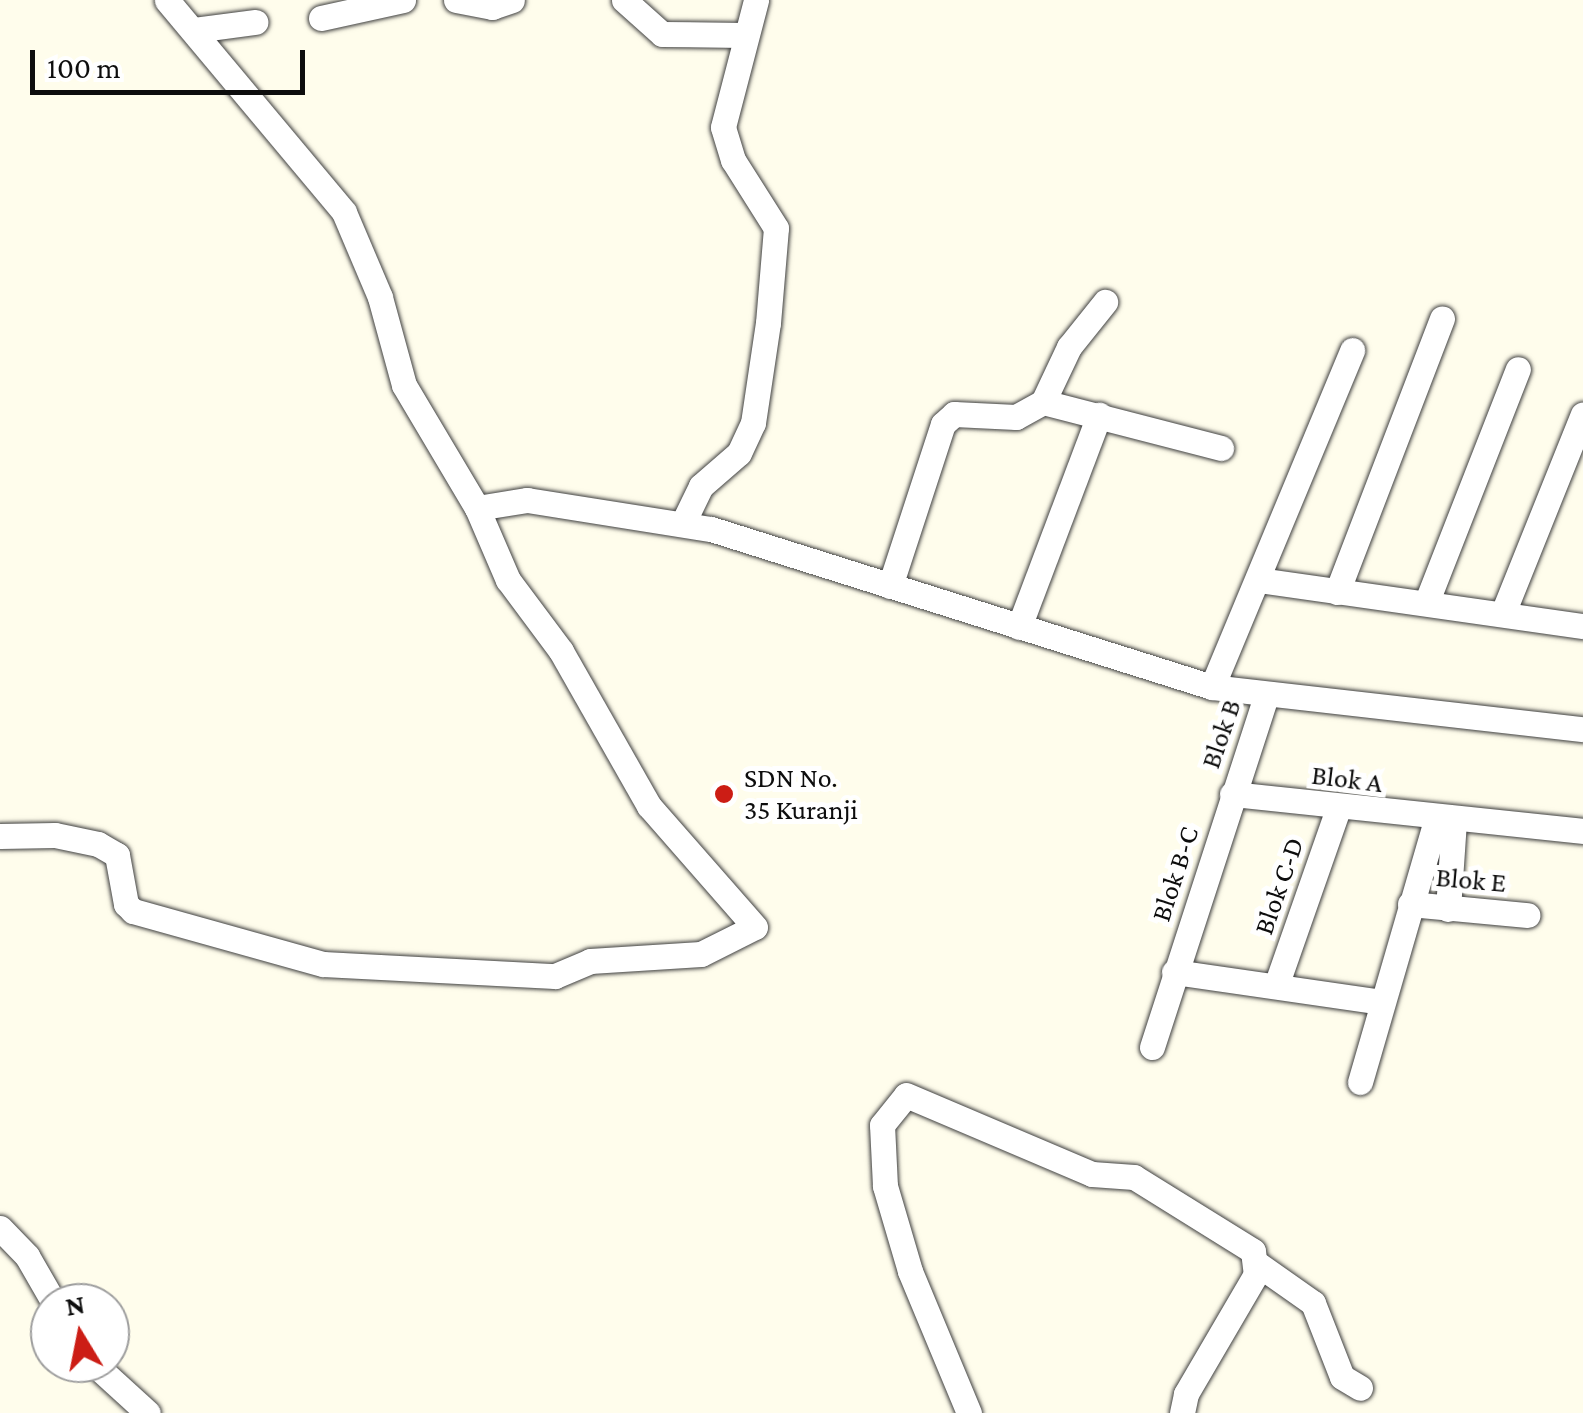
<!DOCTYPE html>
<html>
<head>
<meta charset="utf-8">
<style>
	body { margin:0 }
	#map { position:relative; width:1583px; height:1413px; overflow:hidden; background:#fffdec; font-family:"Crimson Pro",serif }
	div>[style] { position:absolute }
	.roads { filter:drop-shadow(0 0 2px #404040) drop-shadow(0 0 2px #404040) }
	.minor>* { height:25px; margin:-12.5px; padding:0 12.5px; transform-origin:12.5px; border-radius:12.5px; background:#fff }
	.dots>* { width:28px; height:28px; translate:-50% -50%; box-sizing:border-box; border:5px solid #fff; border-radius:50% }
	span { translate:-50% -50%; white-space:nowrap; text-align:center; line-height:1.15; -webkit-text-stroke:10px #fff; paint-order:stroke }
	.street-label { font-size:28px; color:#0d0d0d }
	.poi-label { font-size:28px; color:#0d0d0d }
	.left { translate:0 -50%; text-align:left }
	.north { position:absolute; left:30px; top:1283px; width:100px; height:100px; box-sizing:border-box; background:#fff; border:2px solid #9e9e9e; border-radius:50%; rotate:350deg; font-size:28px; font-weight:700; line-height:40px; text-align:center; color:#0d0d0d }
	.north::after { content:''; display:block; margin:auto; width:35px; height:45px; background:#cc1d15; clip-path:polygon(50% 0,100% 100%,50% 72%,0 100%) }
	.scale { position:absolute; left:30px; top:50px; width:275px; height:45px; box-sizing:border-box; border:5px solid #0d0d0d; border-top:0; padding-left:12px; font-size:30px; line-height:35px; white-space:nowrap; color:#0d0d0d; -webkit-text-stroke:8px #fff; paint-order:stroke }
</style>
</head>
<body>
<div id="map">
	<div class="roads">
		<div class="minor">
			<div style="left:456px;top:0;width:37px;rotate:11deg"></div>
			<div style="left:492px;top:7px;width:21px;rotate:-19deg"></div>
			<div style="left:624px;top:0;width:51px;rotate:41.8deg"></div>
			<div style="left:662px;top:34px;width:82px;rotate:0.7deg"></div>
			<div style="left:321px;top:18px;width:84px;rotate:-12.4deg"></div>
			<div style="left:194px;top:30px;width:62px;rotate:-7.5deg"></div>
			<div style="left:1043px;top:402px;width:61px;rotate:-64.7deg"></div>
			<div style="left:1069px;top:347px;width:58px;rotate:-51.3deg"></div>
			<div style="left:477px;top:508px;width:51px;rotate:-9.1deg"></div>
			<div style="left:527px;top:500px;width:186px;rotate:9deg"></div>
			<div style="left:711px;top:529px;width:525px;rotate:17.5deg"></div>
			<div style="left:1212px;top:687px;width:365px;rotate:-67.4deg"></div>
			<div style="left:683px;top:523px;width:41px;rotate:-64.1deg"></div>
			<div style="left:701px;top:486px;width:50px;rotate:-41deg"></div>
			<div style="left:739px;top:453px;width:33px;rotate:-65deg"></div>
			<div style="left:753px;top:423px;width:101px;rotate:-81.5deg"></div>
			<div style="left:768px;top:323px;width:95px;rotate:-85.2deg"></div>
			<div style="left:776px;top:228px;width:80px;rotate:-122.3deg"></div>
			<div style="left:733px;top:160px;width:34px;rotate:-107deg"></div>
			<div style="left:723px;top:127px;width:131px;rotate:-75.4deg"></div>
			<div style="left:1258px;top:580px;width:328px;rotate:8.1deg"></div>
			<div style="left:890px;top:586px;width:170px;rotate:-71.9deg"></div>
			<div style="left:943px;top:424px;width:15px;rotate:-42deg"></div>
			<div style="left:954px;top:414px;width:62px;rotate:2.8deg"></div>
			<div style="left:1016px;top:417px;width:31px;rotate:-29deg"></div>
			<div style="left:1043px;top:402px;width:184px;rotate:14.5deg"></div>
			<div style="left:1337px;top:592px;width:293px;rotate:-69deg"></div>
			<div style="left:1427px;top:601px;width:249px;rotate:-68.6deg"></div>
			<div style="left:1503px;top:613px;width:214px;rotate:-68.1deg"></div>
			<div style="left:1019px;top:627px;width:227px;rotate:-69.3deg"></div>
			<div style="left:1212px;top:687px;width:373px;rotate:6.5deg"></div>
			<div style="left:1232px;top:794px;width:353px;rotate:6deg"></div>
			<div style="left:0;top:836px;width:55px;rotate:-1deg"></div>
			<div style="left:55px;top:835px;width:44px;rotate:11.8deg"></div>
			<div style="left:98px;top:844px;width:22px;rotate:30deg"></div>
			<div style="left:117px;top:855px;width:50px;rotate:79.6deg"></div>
			<div style="left:126px;top:904px;width:10px;rotate:45deg"></div>
			<div style="left:133px;top:911px;width:197px;rotate:15.6deg"></div>
			<div style="left:323px;top:964px;width:232px;rotate:3deg"></div>
			<div style="left:555px;top:976px;width:38px;rotate:-23deg"></div>
			<div style="left:590px;top:961px;width:111px;rotate:-3.6deg"></div>
			<div style="left:701px;top:954px;width:60px;rotate:-26.6deg"></div>
			<div style="left:755px;top:927px;width:161px;rotate:-131.2deg"></div>
			<div style="left:649px;top:806px;width:178px;rotate:-119.6deg"></div>
			<div style="left:561px;top:651px;width:89px;rotate:-126.7deg"></div>
			<div style="left:508px;top:580px;width:78px;rotate:-113.3deg"></div>
			<div style="left:477px;top:508px;width:143px;rotate:-120.7deg"></div>
			<div style="left:404px;top:385px;width:91px;rotate:-105.3deg"></div>
			<div style="left:380px;top:297px;width:92px;rotate:-113deg"></div>
			<div style="left:344px;top:212px;width:276px;rotate:-129.9deg"></div>
			<div style="left:1410px;top:904px;width:118px;rotate:5.4deg"></div>
			<div style="left:1448px;top:909px;width:89px;rotate:-86.1deg"></div>
			<div style="left:1174px;top:972px;width:209px;rotate:8.2deg"></div>
			<div style="left:1277px;top:983px;width:184px;rotate:-70.7deg"></div>
			<div style="left:1152px;top:1047px;width:371px;rotate:-72deg"></div>
			<div style="left:1360px;top:1082px;width:272px;rotate:-73.8deg"></div>
			<div style="left:0;top:1228px;width:39px;rotate:46deg"></div>
			<div style="left:27px;top:1256px;width:54px;rotate:60.1deg"></div>
			<div style="left:1259px;top:1265px;width:66px;rotate:35.1deg"></div>
			<div style="left:1313px;top:1303px;width:79px;rotate:68.6deg"></div>
			<div style="left:1342px;top:1377px;width:21px;rotate:31deg"></div>
			<div style="left:93px;top:1363px;width:74px;rotate:42.3deg"></div>
			<div style="left:969px;top:1413px;width:154px;rotate:-112.6deg"></div>
			<div style="left:910px;top:1271px;width:89px;rotate:-106.4deg"></div>
			<div style="left:885px;top:1186px;width:61px;rotate:-92.8deg"></div>
			<div style="left:882px;top:1125px;width:38px;rotate:-51deg"></div>
			<div style="left:906px;top:1095px;width:202px;rotate:23deg"></div>
			<div style="left:1092px;top:1174px;width:42px;rotate:4.1deg"></div>
			<div style="left:1134px;top:1177px;width:140px;rotate:31.9deg"></div>
			<div style="left:1253px;top:1251px;width:23px;rotate:83deg"></div>
			<div style="left:1256px;top:1274px;width:139px;rotate:120.3deg"></div>
			<div style="left:1186px;top:1394px;width:19px;rotate:102deg"></div>
		</div>
	</div>
	<div class="dots">
		<div style="left:724px;top:794px;background:#cc1d15"></div>
	</div>
	<div class="street-label">
		<span style="left:1221px;top:734px;rotate:-71deg">Blok B</span>
		<span style="left:1347px;top:779px;rotate:7deg">Blok A</span>
		<span style="left:1175px;top:874px;rotate:-72deg">Blok B-C</span>
		<span style="left:1471px;top:880px;rotate:5deg">Blok E</span>
		<span style="left:1279px;top:886px;rotate:-71deg">Blok C-D</span>
	</div>
	<div class="poi-label">
		<span class="left" style="left:744px;top:794px">SDN No.<br>35 Kuranji</span>
	</div>
	<div class="north">N</div>
	<div class="scale">100 m</div>
</div>
</body>
</html>
